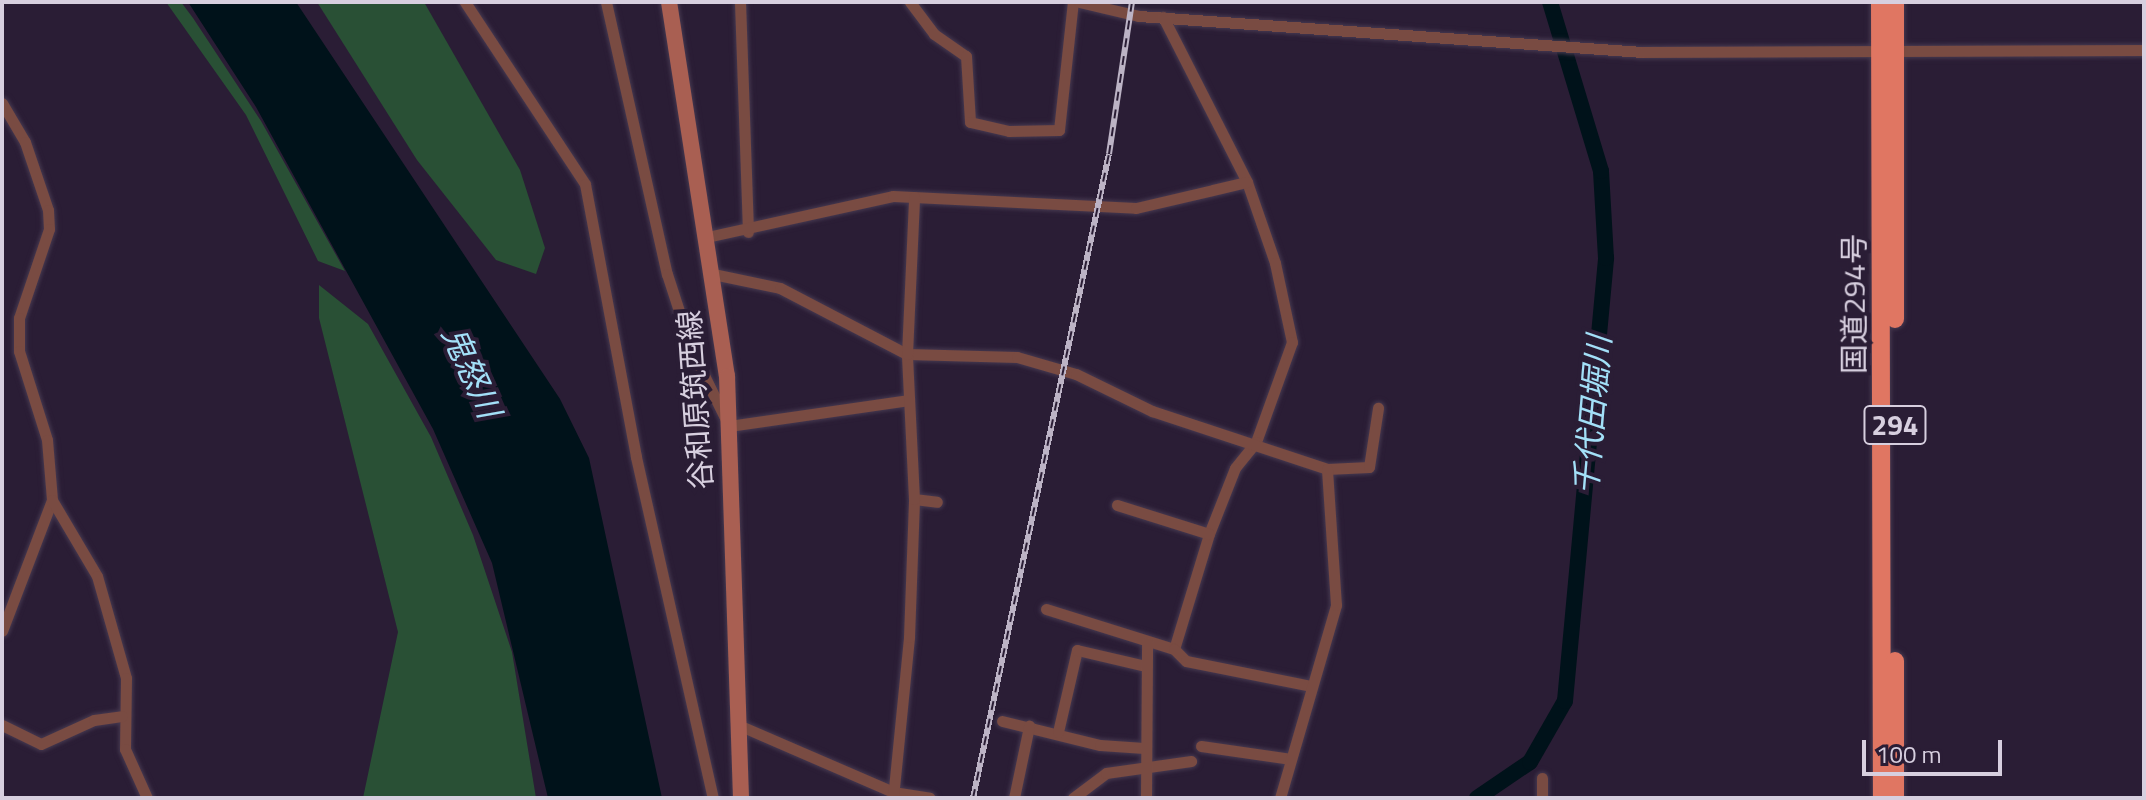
<!DOCTYPE html>
<html>
<head>
<meta charset="utf-8">
<style>
	body { margin:0 }
	#map { position:relative; width:2146px; height:800px; overflow:hidden; background:#2a1d35; font-family:"Titillium Web","Noto Sans JP",sans-serif }
	div>[style] { position:absolute }
	.green>* { inset:0; background:#295035 }
	.water>* { inset:0; background:#00121a }
	.river>* { height:16px; margin:-8px; padding:0 8px; transform-origin:8px; border-radius:8px; background:#00121a }
	.roads { filter:drop-shadow(0 0 2px #463950) drop-shadow(0 0 2px #463950) }
	.minor>* { height:11px; margin:-5.5px; padding:0 5.5px; transform-origin:5.5px; border-radius:5.5px; background:#794b42 }
	.secondary>* { height:16px; margin:-8px; padding:0 8px; transform-origin:8px; border-radius:8px; background:#a95f52 }
	.trunk>* { height:18px; margin:-9px; padding:0 9px; transform-origin:9px; border-radius:9px; background:#e07662 }
	.rail>* { height:6px; margin-top:-3px; transform-origin:0; background:repeating-linear-gradient(90deg,#2a1d35 0 9px,#bcb3c5 0 18px); box-sizing:border-box; border-block:2px solid #bcb3c5 }
	span { translate:-50% -50%; white-space:nowrap; text-align:center; line-height:1.15; -webkit-text-stroke:8px #2a1d35; paint-order:stroke }
	.shield-label span { padding:2px 6px; background:#2a1d35; border:2px solid; border-radius:6px; -webkit-text-stroke-width:0 }
	.shield-label { font-size:28px; color:#d7cfdf; font-weight:700 }
	.street-label { font-size:30px; color:#d7cfdf }
	.water-label { font-size:32px; color:#a3e0f8; font-style:italic }
	.frame { position:absolute; inset:0; border:4px solid #d7cfdf; pointer-events:none }
	.scale { position:absolute; left:1862px; top:740px; width:140px; height:36px; box-sizing:border-box; border:4px solid #d7cfdf; border-top:0; padding-left:10px; font-size:24px; line-height:28px; white-space:nowrap; color:#d7cfdf; -webkit-text-stroke:6px #2a1d35; paint-order:stroke }
</style>
</head>
<body>
<div id="map">
	<div class="green">
		<div style="clip-path:polygon(166px 2px,181px 2px,193px 18px,261px 121px,345px 271px,318px 261px,246px 115px)"></div>
		<div style="clip-path:polygon(317px 2px,424px 2px,520px 170px,545px 248px,536px 274px,496px 260px,417px 160px)"></div>
		<div style="clip-path:polygon(319px 285px,368px 324px,431px 437px,473px 535px,512px 652px,536px 798px,363px 798px,398px 632px,319px 318px)"></div>
	</div>
	<div class="water">
		<div style="clip-path:polygon(188px 2px,296px 2px,560px 399px,589px 458px,662px 798px,548px 798px,492px 563px,433px 429px,256px 107px)"></div>
	</div>
	<div class="river">
		<div style="left:1477px;top:798px;width:64px;rotate:-34.2deg"></div>
		<div style="left:1530px;top:762px;width:70px;rotate:-60.2deg"></div>
		<div style="left:1565px;top:701px;width:445px;rotate:-84.7deg"></div>
		<div style="left:1606px;top:258px;width:87px;rotate:-93.3deg"></div>
		<div style="left:1601px;top:171px;width:177px;rotate:-106.8deg"></div>
	</div>
	<div class="roads">
		<div class="minor">
			<div style="left:465px;top:2px;width:218px;rotate:56.6deg"></div>
			<div style="left:585px;top:184px;width:278px;rotate:79.4deg"></div>
			<div style="left:636px;top:457px;width:350px;rotate:77.3deg"></div>
			<div style="left:606px;top:2px;width:279px;rotate:77.4deg"></div>
			<div style="left:667px;top:274px;width:81px;rotate:72deg"></div>
			<div style="left:692px;top:351px;width:84px;rotate:63.7deg"></div>
			<div style="left:729px;top:426px;width:182px;rotate:-8.2deg"></div>
			<div style="left:740px;top:2px;width:230px;rotate:88deg"></div>
			<div style="left:910px;top:2px;width:40px;rotate:53deg"></div>
			<div style="left:934px;top:34px;width:39px;rotate:35deg"></div>
			<div style="left:966px;top:56px;width:66px;rotate:86.5deg"></div>
			<div style="left:970px;top:122px;width:40px;rotate:13deg"></div>
			<div style="left:1009px;top:131px;width:50px;rotate:-1.1deg"></div>
			<div style="left:1059px;top:130px;width:129px;rotate:-83.8deg"></div>
			<div style="left:1079px;top:2px;width:62px;rotate:13.1deg"></div>
			<div style="left:1139px;top:16px;width:505px;rotate:4.09deg"></div>
			<div style="left:1643px;top:52px;width:501px;rotate:-0.23deg"></div>
			<div style="left:1163px;top:17px;width:185px;rotate:63deg"></div>
			<div style="left:1247px;top:182px;width:86px;rotate:70.9deg"></div>
			<div style="left:1275px;top:263px;width:81px;rotate:77.9deg"></div>
			<div style="left:1292px;top:342px;width:106px;rotate:109.8deg"></div>
			<div style="left:1256px;top:442px;width:33px;rotate:129deg"></div>
			<div style="left:1235px;top:468px;width:71px;rotate:111.5deg"></div>
			<div style="left:1209px;top:534px;width:120px;rotate:106.9deg"></div>
			<div style="left:2px;top:103px;width:45px;rotate:59.5deg"></div>
			<div style="left:25px;top:142px;width:72px;rotate:71.3deg"></div>
			<div style="left:48px;top:210px;width:19px;rotate:87deg"></div>
			<div style="left:49px;top:229px;width:94px;rotate:108.6deg"></div>
			<div style="left:19px;top:318px;width:33px;rotate:90deg"></div>
			<div style="left:19px;top:351px;width:93px;rotate:72.5deg"></div>
			<div style="left:47px;top:440px;width:60px;rotate:85.2deg"></div>
			<div style="left:52px;top:500px;width:140px;rotate:110.9deg"></div>
			<div style="left:707px;top:237px;width:190px;rotate:-12.4deg"></div>
			<div style="left:893px;top:196px;width:243px;rotate:2.8deg"></div>
			<div style="left:1136px;top:208px;width:114px;rotate:-13.2deg"></div>
			<div style="left:713px;top:274px;width:68px;rotate:11.8deg"></div>
			<div style="left:780px;top:288px;width:143px;rotate:27.5deg"></div>
			<div style="left:907px;top:354px;width:110px;rotate:1.6deg"></div>
			<div style="left:1017px;top:357px;width:61px;rotate:16.1deg"></div>
			<div style="left:1076px;top:374px;width:85px;rotate:26deg"></div>
			<div style="left:1152px;top:411px;width:184px;rotate:18.3deg"></div>
			<div style="left:1327px;top:469px;width:42px;rotate:-2.7deg"></div>
			<div style="left:1369px;top:467px;width:60px;rotate:-81.3deg"></div>
			<div style="left:914px;top:499px;width:23px;rotate:7deg"></div>
			<div style="left:52px;top:500px;width:88px;rotate:59.4deg"></div>
			<div style="left:97px;top:576px;width:106px;rotate:74.1deg"></div>
			<div style="left:126px;top:678px;width:71px;rotate:90.8deg"></div>
			<div style="left:125px;top:749px;width:54px;rotate:65.8deg"></div>
			<div style="left:1117px;top:505px;width:96px;rotate:17.5deg"></div>
			<div style="left:1046px;top:609px;width:134px;rotate:17.4deg"></div>
			<div style="left:1174px;top:649px;width:17px;rotate:45deg"></div>
			<div style="left:1186px;top:661px;width:127px;rotate:11.3deg"></div>
			<div style="left:1002px;top:721px;width:101px;rotate:13.8deg"></div>
			<div style="left:1100px;top:745px;width:44px;rotate:3.9deg"></div>
			<div style="left:736px;top:724px;width:171px;rotate:23.4deg"></div>
			<div style="left:893px;top:792px;width:37px;rotate:9deg"></div>
			<div style="left:2px;top:725px;width:43px;rotate:26deg"></div>
			<div style="left:41px;top:744px;width:58px;rotate:-24.4deg"></div>
			<div style="left:94px;top:720px;width:28px;rotate:-8deg"></div>
			<div style="left:1058px;top:732px;width:84px;rotate:-77deg"></div>
			<div style="left:1077px;top:650px;width:71px;rotate:13.1deg"></div>
			<div style="left:1201px;top:746px;width:91px;rotate:8.2deg"></div>
			<div style="left:1542px;top:778px;width:20px;rotate:90deg"></div>
			<div style="left:893px;top:798px;width:162px;rotate:-84.3deg"></div>
			<div style="left:909px;top:637px;width:138px;rotate:-87.9deg"></div>
			<div style="left:914px;top:499px;width:145px;rotate:-92.8deg"></div>
			<div style="left:907px;top:354px;width:157px;rotate:-87.4deg"></div>
			<div style="left:1014px;top:798px;width:74px;rotate:-78.2deg"></div>
			<div style="left:1073px;top:798px;width:41px;rotate:-37.1deg"></div>
			<div style="left:1106px;top:773px;width:86px;rotate:-8deg"></div>
			<div style="left:1146px;top:798px;width:156px;rotate:-89.6deg"></div>
			<div style="left:1280px;top:798px;width:201px;rotate:-73.8deg"></div>
			<div style="left:1336px;top:605px;width:136px;rotate:-93.8deg"></div>
		</div>
		<div class="secondary">
			<div style="left:669px;top:2px;width:378px;rotate:81.2deg"></div>
			<div style="left:727px;top:376px;width:422px;rotate:88.1deg"></div>
		</div>
		<div class="trunk">
			<div style="left:1880px;top:2px;width:796px;rotate:89.86deg"></div>
			<div style="left:1895px;top:319px;width:317px;rotate:-90deg"></div>
			<div style="left:1895px;top:661px;width:137px;rotate:90deg"></div>
		</div>
	</div>
	<div class="rail">
		<div style="left:973px;top:798px;width:658px;rotate:-78.08deg"></div>
		<div style="left:1109px;top:154px;width:154px;rotate:-81.4deg"></div>
	</div>
	<div class="shield-label">
		<span style="left:1895px;top:425px">294</span>
	</div>
	<div class="street-label">
		<span style="left:1854px;top:304px;rotate:-90deg">国道294号</span>
		<span style="left:695px;top:400px;rotate:-94deg">谷和原筑西線</span>
	</div>
	<div class="water-label">
		<span style="left:472px;top:372px;rotate:66deg">鬼怒川</span>
		<span style="left:1592px;top:415px;rotate:-85deg">千代田堀川</span>
	</div>
	<div class="frame"></div>
	<div class="scale">100 m</div>
</div>
</body>
</html>
